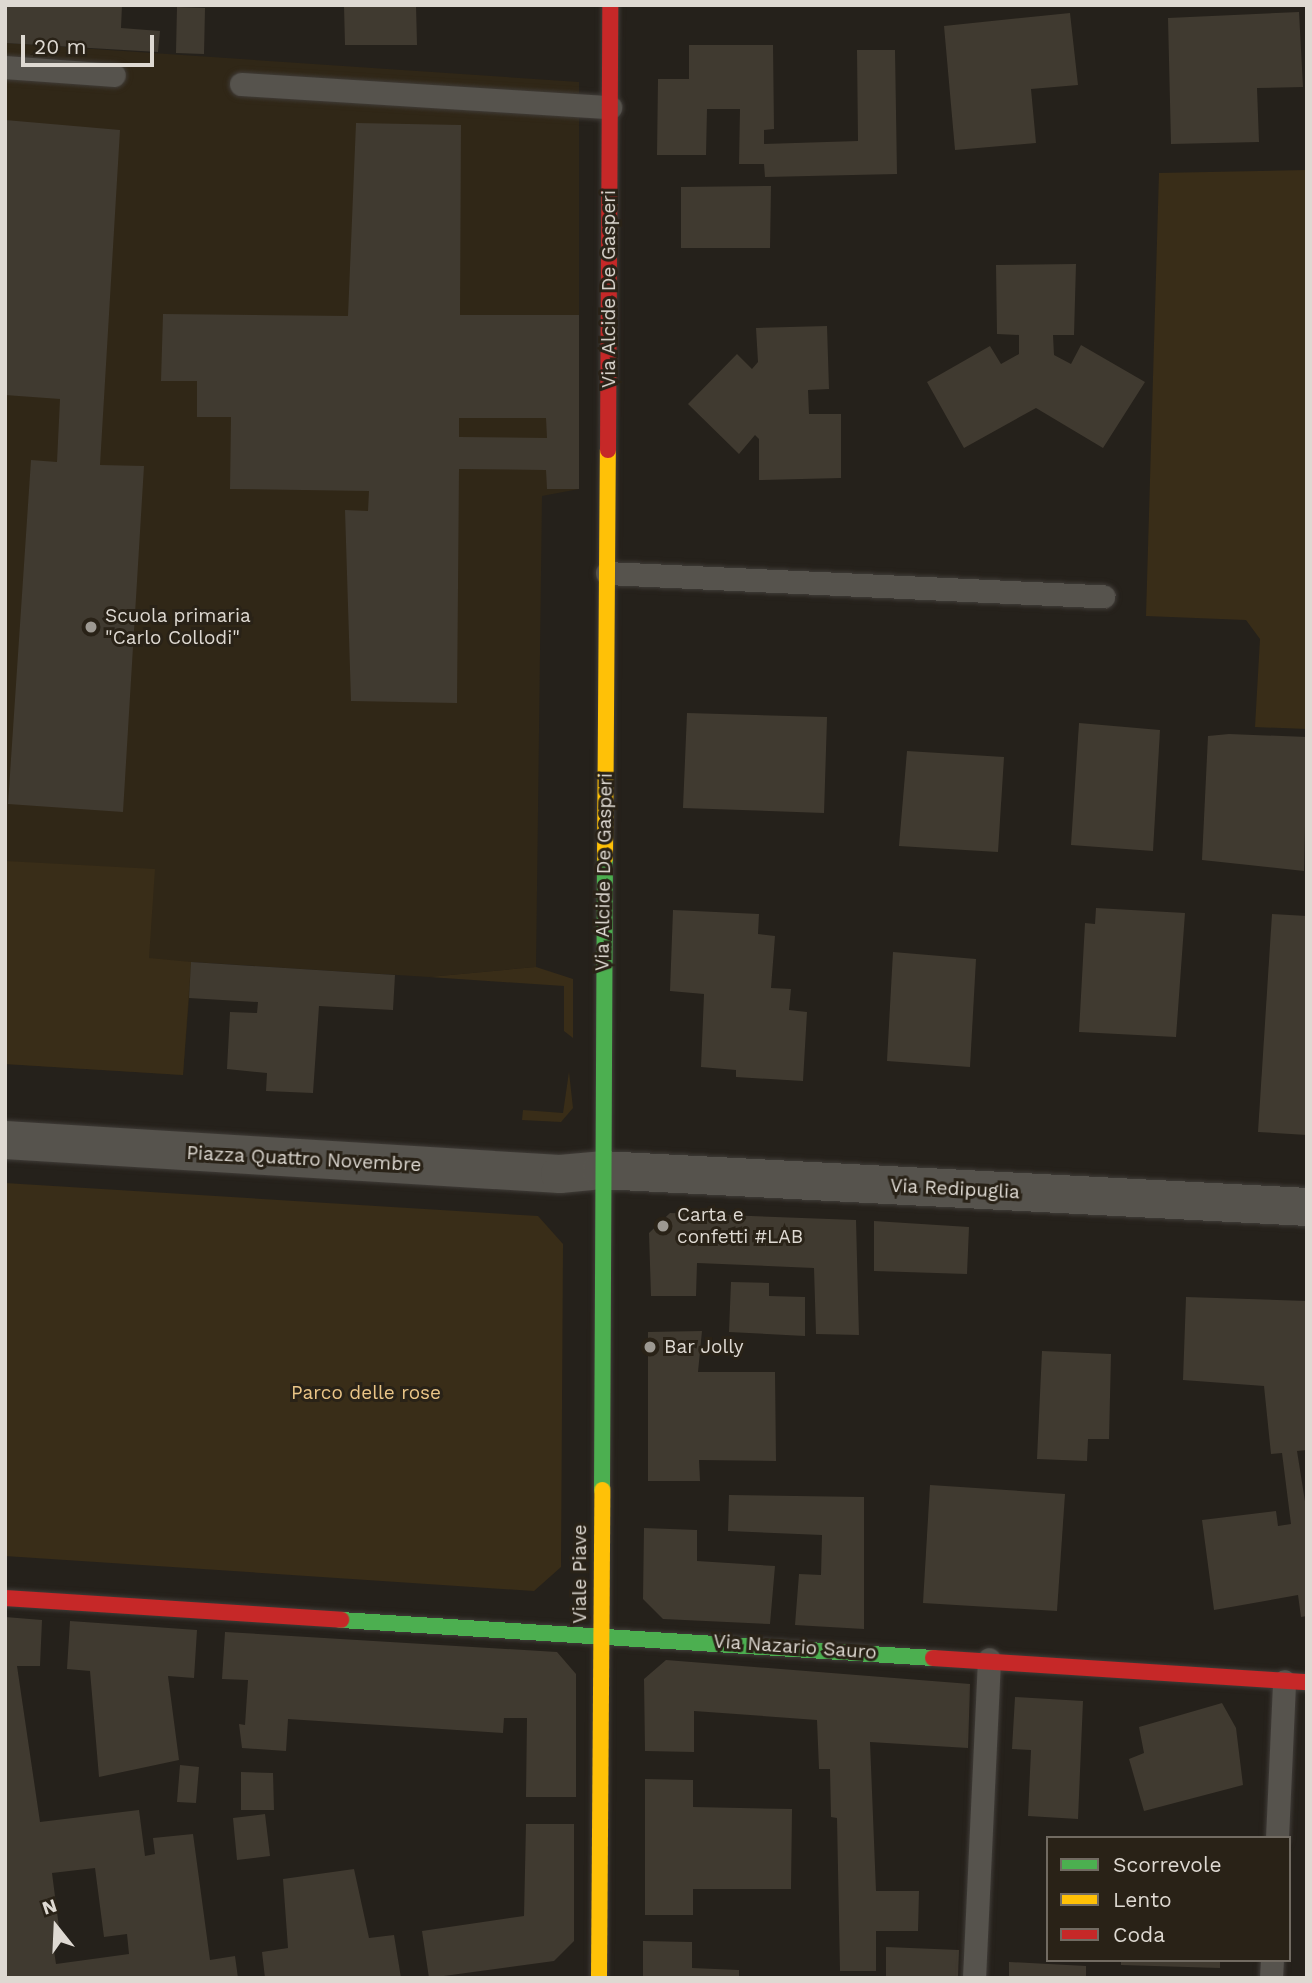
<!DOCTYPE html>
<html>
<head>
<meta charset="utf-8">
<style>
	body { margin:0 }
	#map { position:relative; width:1312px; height:1983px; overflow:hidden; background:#25211b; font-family:"Work Sans",sans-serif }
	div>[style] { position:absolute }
	.built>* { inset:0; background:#302717 }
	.green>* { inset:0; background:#392d18 }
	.building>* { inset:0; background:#403a30 }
	.roads { filter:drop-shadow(0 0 2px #403c38) drop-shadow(0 0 2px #403c38) }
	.lane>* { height:23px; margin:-11.5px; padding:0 11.5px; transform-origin:11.5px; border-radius:11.5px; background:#56534d }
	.street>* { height:38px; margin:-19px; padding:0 19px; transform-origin:19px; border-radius:19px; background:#56534d }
	.fast>* { height:16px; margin:-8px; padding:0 8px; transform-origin:8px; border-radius:8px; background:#4caf50 }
	.slow>* { height:16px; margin:-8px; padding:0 8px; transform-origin:8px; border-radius:8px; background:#ffc107 }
	.jam>* { height:16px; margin:-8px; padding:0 8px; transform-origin:8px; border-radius:8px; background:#c62828 }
	.dots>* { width:19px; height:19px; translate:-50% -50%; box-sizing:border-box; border:4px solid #292217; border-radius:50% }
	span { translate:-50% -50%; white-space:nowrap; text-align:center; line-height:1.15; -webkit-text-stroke:6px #292217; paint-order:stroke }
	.street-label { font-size:19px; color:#ded9d2 }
	.poi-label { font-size:19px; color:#ded9d2 }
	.left { translate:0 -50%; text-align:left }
	.park-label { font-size:19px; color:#eac587 }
	.frame { position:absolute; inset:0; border:7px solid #ded9d2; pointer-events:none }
	.legend { position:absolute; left:1046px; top:1836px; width:245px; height:126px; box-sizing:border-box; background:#292217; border:2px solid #716b62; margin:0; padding:9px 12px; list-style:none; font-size:21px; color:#ded9d2 }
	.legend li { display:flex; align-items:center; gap:14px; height:35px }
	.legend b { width:35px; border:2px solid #716b62 }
	.north { position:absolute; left:21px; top:1892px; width:70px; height:70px; -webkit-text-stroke:5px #292217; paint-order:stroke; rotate:342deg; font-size:19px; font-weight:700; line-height:28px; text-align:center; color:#ded9d2 }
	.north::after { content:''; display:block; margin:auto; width:24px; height:32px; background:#ded9d2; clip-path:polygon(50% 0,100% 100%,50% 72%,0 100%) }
	.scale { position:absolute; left:21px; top:35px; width:133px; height:32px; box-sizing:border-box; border:4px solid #ded9d2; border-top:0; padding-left:9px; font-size:21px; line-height:24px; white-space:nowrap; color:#ded9d2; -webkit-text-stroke:5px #292217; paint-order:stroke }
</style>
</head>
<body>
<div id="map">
	<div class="built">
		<div style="clip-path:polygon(5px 43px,579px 82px,579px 489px,542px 496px,536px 967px,429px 977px,192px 962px,183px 1075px,5px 1064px)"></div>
	</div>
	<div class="green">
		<div style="clip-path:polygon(1307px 170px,1307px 729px,1255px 727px,1260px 639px,1246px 620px,1146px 616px,1159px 173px)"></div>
		<div style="clip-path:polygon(5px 861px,155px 869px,149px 958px,191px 962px,183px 1075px,5px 1064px)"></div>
		<div style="clip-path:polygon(536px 967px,573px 979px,573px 1038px,564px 1031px,564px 986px,429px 977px)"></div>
		<div style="clip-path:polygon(569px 1072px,573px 1108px,561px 1122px,522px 1120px,523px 1110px,563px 1113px)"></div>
		<div style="clip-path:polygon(5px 1183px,538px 1216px,563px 1244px,561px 1567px,534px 1591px,5px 1556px)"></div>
	</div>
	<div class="building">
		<div style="clip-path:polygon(5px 5px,122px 5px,121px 28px,160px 31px,158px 52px,5px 43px)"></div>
		<div style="clip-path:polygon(344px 5px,416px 5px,417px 45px,345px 45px)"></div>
		<div style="clip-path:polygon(177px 7px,205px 8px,204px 54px,176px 53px)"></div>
		<div style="clip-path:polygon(1299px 12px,1303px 87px,1257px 88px,1259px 142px,1171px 144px,1168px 18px)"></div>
		<div style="clip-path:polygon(1070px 13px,1078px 85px,1031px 89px,1036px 143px,955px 150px,944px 26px)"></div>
		<div style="clip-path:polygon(689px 45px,773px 45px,774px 129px,764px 130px,764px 144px,858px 141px,857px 50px,895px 50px,897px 174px,765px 177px,764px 164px,739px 164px,740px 109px,707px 109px,706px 155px,657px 155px,658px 79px,689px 79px)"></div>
		<div style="clip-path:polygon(5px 120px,120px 130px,100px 465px,144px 466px,123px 812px,8px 804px,31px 460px,57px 462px,60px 399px,5px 395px)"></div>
		<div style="clip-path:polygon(evenodd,356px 123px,461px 125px,460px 315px,579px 315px,579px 489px,547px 489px,546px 470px,459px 469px,457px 703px,351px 701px,345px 510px,368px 511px,369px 491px,230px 489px,231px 417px,197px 417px,197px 381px,161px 381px,163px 314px,348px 316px,356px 123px,459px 418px,546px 418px,547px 438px,459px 437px,459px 418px)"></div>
		<div style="clip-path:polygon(771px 186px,770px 248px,681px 248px,681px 187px)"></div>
		<div style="clip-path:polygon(1076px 264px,1074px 335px,1053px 335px,1054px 355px,1071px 364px,1081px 345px,1145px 382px,1103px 448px,1036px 408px,964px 448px,927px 382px,990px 346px,1001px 364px,1019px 354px,1019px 335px,997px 334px,996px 265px)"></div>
		<div style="clip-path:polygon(827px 326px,829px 389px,808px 390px,809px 414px,841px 414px,841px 478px,759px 480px,759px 439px,755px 435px,739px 454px,688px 404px,737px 354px,752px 369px,758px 362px,756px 328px)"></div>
		<div style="clip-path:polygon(687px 713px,827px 717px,824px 813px,683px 808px)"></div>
		<div style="clip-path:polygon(1079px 723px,1160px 730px,1153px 851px,1071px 845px)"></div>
		<div style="clip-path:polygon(1229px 734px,1307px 737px,1304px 871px,1202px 860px,1208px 736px)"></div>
		<div style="clip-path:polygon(907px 751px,1004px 757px,998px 852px,899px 846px)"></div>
		<div style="clip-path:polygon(1096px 908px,1185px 913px,1176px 1037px,1079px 1032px,1085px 923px,1095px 924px)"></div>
		<div style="clip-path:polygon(673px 910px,759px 914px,758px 934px,775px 936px,771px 988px,791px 989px,789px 1010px,807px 1012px,803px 1081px,736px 1077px,736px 1070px,701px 1067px,704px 994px,670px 991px)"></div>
		<div style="clip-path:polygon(1272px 914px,1307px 916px,1307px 1135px,1258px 1132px)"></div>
		<div style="clip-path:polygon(893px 952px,976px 959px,970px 1067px,887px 1061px)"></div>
		<div style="clip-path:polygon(191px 962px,395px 975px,393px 1010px,319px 1006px,313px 1093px,266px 1091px,267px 1073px,227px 1069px,230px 1012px,257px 1013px,258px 1002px,189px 998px)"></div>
		<div style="clip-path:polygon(670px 1213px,856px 1220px,859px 1335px,816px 1334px,814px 1268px,697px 1263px,696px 1296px,651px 1296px,649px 1233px)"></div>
		<div style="clip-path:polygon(874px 1221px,969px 1227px,967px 1274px,874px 1271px)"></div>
		<div style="clip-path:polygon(731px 1282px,769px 1283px,769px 1296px,805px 1297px,805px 1336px,729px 1332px)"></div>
		<div style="clip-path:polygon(1186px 1297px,1307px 1301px,1307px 1450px,1297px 1451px,1307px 1514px,1307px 1616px,1301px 1617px,1298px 1595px,1214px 1610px,1202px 1520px,1276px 1511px,1278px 1526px,1291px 1524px,1282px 1453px,1271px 1454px,1264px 1386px,1183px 1380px)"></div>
		<div style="clip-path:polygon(702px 1331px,698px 1372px,775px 1372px,776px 1461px,699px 1460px,700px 1481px,648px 1481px,648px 1332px)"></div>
		<div style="clip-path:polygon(1042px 1351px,1111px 1354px,1109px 1439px,1088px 1439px,1087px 1461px,1037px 1459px)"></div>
		<div style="clip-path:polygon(930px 1485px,1065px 1494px,1057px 1611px,923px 1603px)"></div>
		<div style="clip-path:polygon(729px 1495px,864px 1497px,864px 1629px,795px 1625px,799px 1574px,821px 1575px,822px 1535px,728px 1531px)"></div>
		<div style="clip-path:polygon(644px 1528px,697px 1530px,697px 1561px,775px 1566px,770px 1624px,663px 1619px,643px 1599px)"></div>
		<div style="clip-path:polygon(evenodd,5px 1617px,42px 1620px,40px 1666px,17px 1666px,40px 1822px,139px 1810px,145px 1856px,155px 1854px,153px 1838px,193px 1834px,210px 1960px,235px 1956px,238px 1978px,5px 1978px,5px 1617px,95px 1868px,104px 1937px,127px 1934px,129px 1954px,56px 1964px,53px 1944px,61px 1943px,52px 1873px,95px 1868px)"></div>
		<div style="clip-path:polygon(70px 1621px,197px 1630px,194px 1678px,168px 1676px,179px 1760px,99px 1777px,90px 1671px,67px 1669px)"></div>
		<div style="clip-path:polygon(225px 1632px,557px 1652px,576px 1674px,576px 1797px,526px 1797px,527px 1718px,504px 1718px,503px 1733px,288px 1719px,286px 1751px,242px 1748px,239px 1724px,245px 1725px,248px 1680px,222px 1679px)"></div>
		<div style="clip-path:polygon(666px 1660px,970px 1684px,968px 1748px,870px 1742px,876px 1891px,919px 1891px,918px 1931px,876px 1931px,876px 1971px,840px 1971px,837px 1818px,831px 1817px,830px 1769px,819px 1769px,817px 1720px,694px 1711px,694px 1752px,645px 1751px,644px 1679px)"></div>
		<div style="clip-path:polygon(1015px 1697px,1083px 1701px,1078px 1819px,1028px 1816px,1031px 1750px,1012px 1749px)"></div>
		<div style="clip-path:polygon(1222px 1703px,1236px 1728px,1243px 1785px,1144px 1811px,1129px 1759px,1144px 1753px,1139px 1727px)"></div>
		<div style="clip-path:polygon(180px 1765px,199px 1767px,196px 1803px,177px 1802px)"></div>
		<div style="clip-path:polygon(241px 1772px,273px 1773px,274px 1810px,241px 1810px)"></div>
		<div style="clip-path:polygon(645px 1779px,693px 1780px,693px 1807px,792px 1809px,791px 1889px,693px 1889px,693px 1915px,645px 1915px)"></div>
		<div style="clip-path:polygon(265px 1814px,270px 1856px,237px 1860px,233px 1818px)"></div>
		<div style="clip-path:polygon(526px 1824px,574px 1824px,574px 1941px,554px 1961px,429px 1978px,422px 1931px,524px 1916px)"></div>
		<div style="clip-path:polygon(354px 1869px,369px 1938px,394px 1935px,401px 1978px,265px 1978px,262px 1952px,288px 1948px,283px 1879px)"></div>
		<div style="clip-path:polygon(643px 1941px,692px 1942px,692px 1968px,739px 1970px,739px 1978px,643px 1978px)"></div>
		<div style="clip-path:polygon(886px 1947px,959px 1950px,958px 1978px,886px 1978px)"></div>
		<div style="clip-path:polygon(1121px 1960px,1220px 1960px,1220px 1968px,1121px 1965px)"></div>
		<div style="clip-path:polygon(1009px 1962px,1086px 1966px,1086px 1978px,1009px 1978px)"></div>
	</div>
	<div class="roads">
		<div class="lane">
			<div style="left:5px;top:67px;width:109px;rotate:4.2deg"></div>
			<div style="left:241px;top:84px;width:370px;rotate:3.6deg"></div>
			<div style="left:607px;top:573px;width:497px;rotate:2.7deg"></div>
			<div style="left:1277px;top:1838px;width:157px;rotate:-87.4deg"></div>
			<div style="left:974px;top:1978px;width:319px;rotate:-87.3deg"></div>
			<div style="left:1271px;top:1978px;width:18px;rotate:-87deg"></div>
		</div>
		<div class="street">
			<div style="left:5px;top:1140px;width:556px;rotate:3.51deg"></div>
			<div style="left:560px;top:1174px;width:42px;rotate:-5.4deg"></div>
			<div style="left:602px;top:1170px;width:706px;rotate:3deg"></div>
		</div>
		<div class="fast">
			<div style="left:602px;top:1490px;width:632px;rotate:-89.73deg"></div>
			<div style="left:341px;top:1620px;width:593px;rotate:3.67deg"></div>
		</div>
		<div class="slow">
			<div style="left:605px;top:858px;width:408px;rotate:-89.6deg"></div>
			<div style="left:599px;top:1978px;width:488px;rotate:-89.6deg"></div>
		</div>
		<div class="jam">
			<div style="left:608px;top:450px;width:445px;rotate:-89.7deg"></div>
			<div style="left:5px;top:1598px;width:337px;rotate:3.7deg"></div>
			<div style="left:933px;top:1658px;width:375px;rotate:3.7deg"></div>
		</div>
	</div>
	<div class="dots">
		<div style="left:91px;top:627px;background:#9d9992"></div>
		<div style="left:663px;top:1226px;background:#9d9992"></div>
		<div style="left:650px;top:1347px;background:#9d9992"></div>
	</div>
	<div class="street-label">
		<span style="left:609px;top:289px;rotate:-90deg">Via Alcide De Gasperi</span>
		<span style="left:604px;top:872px;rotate:-89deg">Via Alcide De Gasperi</span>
		<span style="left:304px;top:1159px;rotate:3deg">Piazza Quattro Novembre</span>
		<span style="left:955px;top:1189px;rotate:3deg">Via Redipuglia</span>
		<span style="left:580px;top:1574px;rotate:-90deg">Viale Piave</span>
		<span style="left:795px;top:1647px;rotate:4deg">Via Nazario Sauro</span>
	</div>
	<div class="poi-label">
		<span class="left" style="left:105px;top:627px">Scuola primaria<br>"Carlo Collodi"</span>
		<span class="left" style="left:677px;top:1226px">Carta e<br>confetti #LAB</span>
		<span class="left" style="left:664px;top:1347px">Bar Jolly</span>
	</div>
	<div class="park-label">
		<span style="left:366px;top:1393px">Parco delle rose</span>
	</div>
	<div class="frame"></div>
	<ul class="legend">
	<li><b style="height:9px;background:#4caf50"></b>Scorrevole</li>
	<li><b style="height:9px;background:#ffc107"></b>Lento</li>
	<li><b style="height:9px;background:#c62828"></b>Coda</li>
	</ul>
	<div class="north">N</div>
	<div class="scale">20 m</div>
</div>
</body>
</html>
